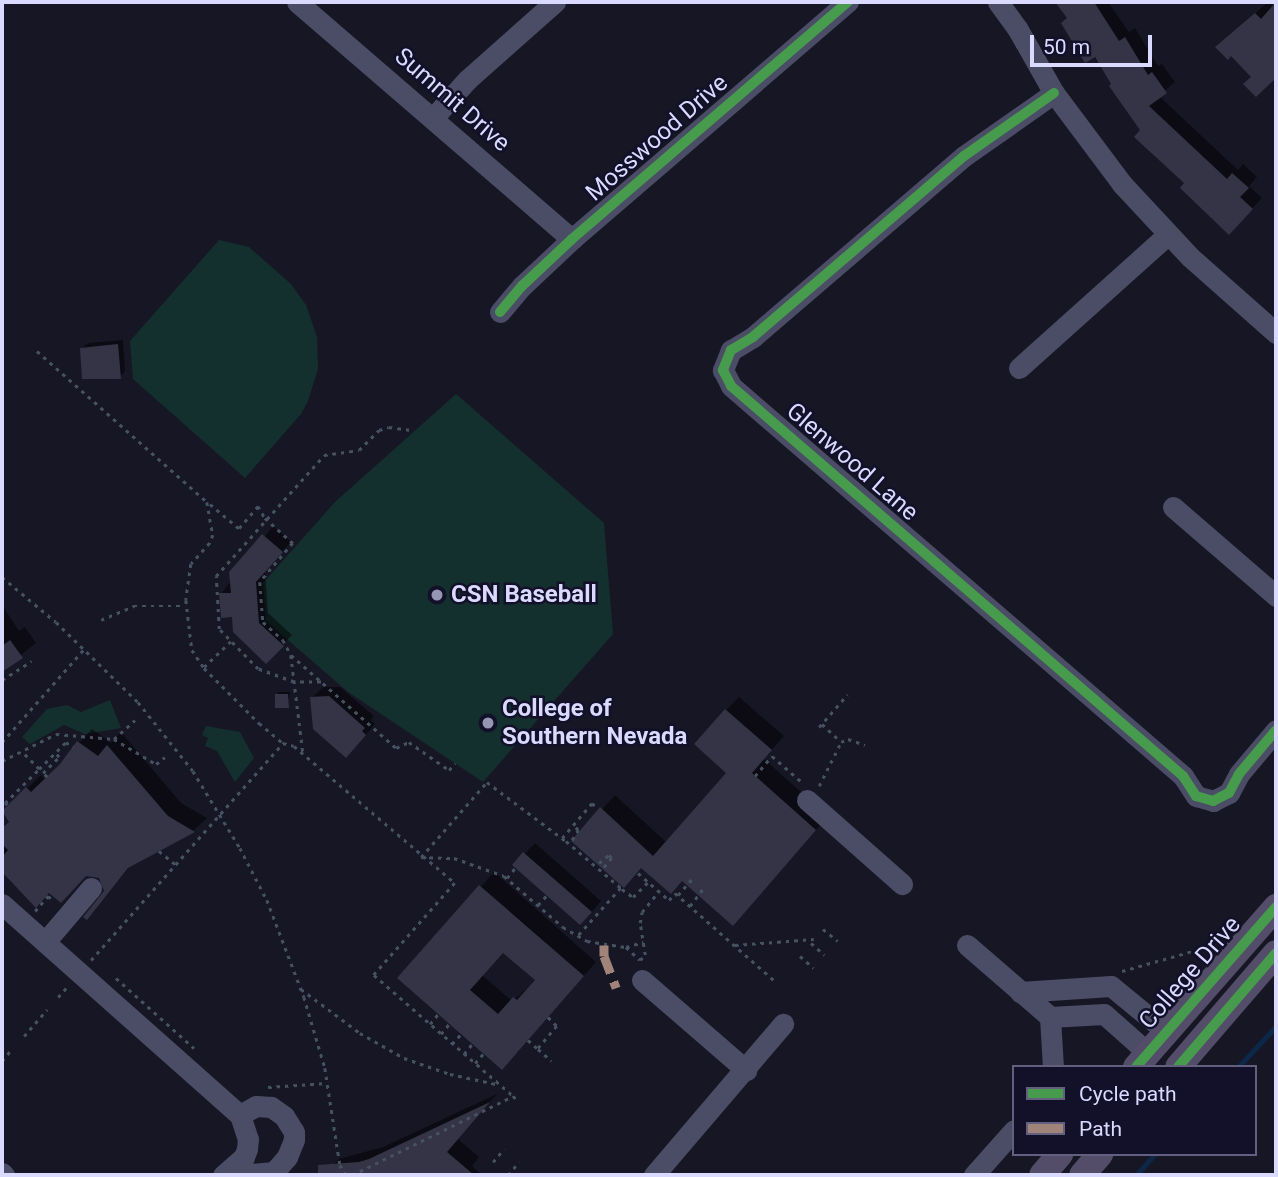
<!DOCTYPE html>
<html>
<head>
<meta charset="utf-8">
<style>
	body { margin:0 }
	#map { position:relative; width:1278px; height:1177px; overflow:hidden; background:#171624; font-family:Roboto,sans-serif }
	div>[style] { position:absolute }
	.green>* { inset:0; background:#14302e }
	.shadow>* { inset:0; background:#0007 }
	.stream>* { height:5px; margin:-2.5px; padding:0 2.5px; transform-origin:2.5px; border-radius:2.5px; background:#0d2749 }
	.building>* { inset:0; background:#353446 }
	.path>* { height:2.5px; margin-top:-1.25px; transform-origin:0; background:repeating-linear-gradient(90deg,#455260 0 3.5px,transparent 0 8.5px) }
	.minor>* { height:21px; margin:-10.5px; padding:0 10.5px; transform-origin:10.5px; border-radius:10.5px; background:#4b4c65 }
	.major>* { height:26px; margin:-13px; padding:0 13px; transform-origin:13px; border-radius:13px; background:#544d6a }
	.quiet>* { height:9px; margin-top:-4.5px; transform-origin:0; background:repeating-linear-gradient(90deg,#a18479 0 18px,transparent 0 27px) }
	.cycleway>* { height:10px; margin:-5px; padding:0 5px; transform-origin:5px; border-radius:5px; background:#469c4c }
	.dots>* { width:19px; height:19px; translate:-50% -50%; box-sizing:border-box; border:4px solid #13102a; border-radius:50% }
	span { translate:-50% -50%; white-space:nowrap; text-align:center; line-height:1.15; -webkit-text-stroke:5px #13102a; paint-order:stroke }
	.street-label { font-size:24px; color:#dad9ff }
	.poi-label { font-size:24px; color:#dad9ff; font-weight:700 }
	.left { translate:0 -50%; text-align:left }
	.frame { position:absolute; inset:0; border:4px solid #dad9ff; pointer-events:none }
	.legend { position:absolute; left:1012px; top:1065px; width:245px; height:91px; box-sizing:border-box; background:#13102a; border:2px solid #63607f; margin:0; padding:9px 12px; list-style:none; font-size:21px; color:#dad9ff }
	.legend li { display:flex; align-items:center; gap:14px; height:35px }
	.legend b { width:35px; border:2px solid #63607f }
	.scale { position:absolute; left:1030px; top:35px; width:122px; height:32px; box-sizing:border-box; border:4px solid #dad9ff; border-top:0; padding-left:9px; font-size:21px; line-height:24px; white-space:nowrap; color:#dad9ff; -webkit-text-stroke:5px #13102a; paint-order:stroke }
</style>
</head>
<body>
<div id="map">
	<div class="green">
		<div style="clip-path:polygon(219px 240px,249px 247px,291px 284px,306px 305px,317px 337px,318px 369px,308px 401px,301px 414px,245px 478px,133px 379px,130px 341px)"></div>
		<div style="clip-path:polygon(456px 394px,604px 523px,613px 634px,483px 782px,348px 692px,266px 621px,263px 583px,335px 502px)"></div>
		<div style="clip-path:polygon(110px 700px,121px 728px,85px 734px,64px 725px,30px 744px,22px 737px,47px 709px,67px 705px,81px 712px)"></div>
		<div style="clip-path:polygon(206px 726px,240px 732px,254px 758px,235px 782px,217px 751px,205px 746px,208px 738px,202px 735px)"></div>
	</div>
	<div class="shadow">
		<div style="clip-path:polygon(1057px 2px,1108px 2px,1129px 32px,1135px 28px,1158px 66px,1162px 64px,1175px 82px,1159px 96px,1238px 170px,1243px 164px,1257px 177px,1249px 186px,1262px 198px,1239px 223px,1187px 182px,1143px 130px)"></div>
		<div style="clip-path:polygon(1268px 2px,1274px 6px,1276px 4px,1276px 76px,1256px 95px,1253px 77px,1231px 35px)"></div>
		<div style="clip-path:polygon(123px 340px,125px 371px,120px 377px,82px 348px,88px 343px)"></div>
		<div style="clip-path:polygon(273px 526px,291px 542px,265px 571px,268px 613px,292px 635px,266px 662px,221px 594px)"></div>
		<div style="clip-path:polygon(2px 605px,19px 631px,25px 627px,36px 643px,2px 670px)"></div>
		<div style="clip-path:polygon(323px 687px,340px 687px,374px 716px,371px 720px,375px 724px,356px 746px,312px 698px)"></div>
		<div style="clip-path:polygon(279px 692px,290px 692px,288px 706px,276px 695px)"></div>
		<div style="clip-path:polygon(739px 697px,784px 736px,764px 759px,828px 816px,746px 910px,683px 880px,573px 841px,615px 795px,667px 843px,729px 772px,726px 710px)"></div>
		<div style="clip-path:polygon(92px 729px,111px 743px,121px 732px,181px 803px,207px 818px,194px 830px,133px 863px,87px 918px,106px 891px,100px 876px,86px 874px,50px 892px,36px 906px,2px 870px,2px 830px,11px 822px,2px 813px,41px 775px,45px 780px)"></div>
		<div style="clip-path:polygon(535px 843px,601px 901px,591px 913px,514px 865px)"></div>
		<div style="clip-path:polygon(evenodd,494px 872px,596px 962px,516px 1054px,399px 978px,494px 872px,504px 951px,537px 980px,512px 1001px,482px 975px,504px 951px)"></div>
		<div style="clip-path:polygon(497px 1094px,458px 1139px,479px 1157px,472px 1166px,482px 1175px,323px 1175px,339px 1159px,383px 1147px)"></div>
	</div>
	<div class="stream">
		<div style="left:1238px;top:1067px;width:56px;rotate:-47.2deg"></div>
		<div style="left:1136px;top:1175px;width:28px;rotate:-48deg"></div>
	</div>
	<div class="building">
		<div style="clip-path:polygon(1055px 2px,1094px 2px,1119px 41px,1125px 37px,1148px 75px,1152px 72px,1167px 93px,1149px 106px,1227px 179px,1232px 173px,1249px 188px,1240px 197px,1253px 209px,1229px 235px,1180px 188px,1184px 183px,1134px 137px,1140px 130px,1109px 86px,1111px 84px,1095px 57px,1085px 63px,1061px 23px,1067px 18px)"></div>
		<div style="clip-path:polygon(1276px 2px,1276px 78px,1256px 97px,1243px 84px,1251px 77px,1231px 56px,1228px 60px,1215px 47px,1255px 13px,1261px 19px)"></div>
		<div style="clip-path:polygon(118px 344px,121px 379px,82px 379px,80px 348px)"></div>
		<div style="clip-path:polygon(262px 534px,283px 552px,256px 582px,259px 623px,284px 646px,266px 664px,233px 632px,232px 617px,221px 618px,219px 593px,231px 593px,229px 572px)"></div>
		<div style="clip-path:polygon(10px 640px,23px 658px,2px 672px,2px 646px)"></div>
		<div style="clip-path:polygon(275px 694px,288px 694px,289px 708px,275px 708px)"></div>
		<div style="clip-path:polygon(329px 696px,365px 728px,362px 731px,366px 735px,346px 758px,313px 729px,310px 697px)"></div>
		<div style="clip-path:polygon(725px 709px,772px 750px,752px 773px,816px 830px,733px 926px,682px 881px,671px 894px,641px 868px,624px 888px,571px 841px,600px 807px,653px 856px,726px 773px,694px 744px)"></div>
		<div style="clip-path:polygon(77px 741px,98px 756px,107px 745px,168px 816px,195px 832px,128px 868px,87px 920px,83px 917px,104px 891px,99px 878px,86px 876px,61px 903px,49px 893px,36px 908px,2px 872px,2px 857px,8px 850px,2px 844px,2px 828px,9px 822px,2px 811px,26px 787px,31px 792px,60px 764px)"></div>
		<div style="clip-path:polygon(523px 852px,592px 912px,580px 925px,512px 865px)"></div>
		<div style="clip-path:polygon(evenodd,479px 885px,584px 976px,502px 1070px,397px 978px,479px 885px,503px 953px,535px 980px,517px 1000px,513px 997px,498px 1014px,470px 990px,503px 953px)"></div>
		<div style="clip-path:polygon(490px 1102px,447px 1152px,474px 1175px,318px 1175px,318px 1165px,359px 1162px,369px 1159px)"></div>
	</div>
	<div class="path">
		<div style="left:37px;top:351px;width:227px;rotate:41.6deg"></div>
		<div style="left:207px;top:502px;width:34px;rotate:80deg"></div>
		<div style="left:213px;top:535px;width:9px;rotate:111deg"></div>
		<div style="left:210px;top:543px;width:28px;rotate:132deg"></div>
		<div style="left:191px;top:564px;width:36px;rotate:98deg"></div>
		<div style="left:186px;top:600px;width:50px;rotate:83.2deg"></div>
		<div style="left:192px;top:650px;width:22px;rotate:56deg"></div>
		<div style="left:204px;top:668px;width:78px;rotate:45deg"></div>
		<div style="left:259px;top:723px;width:31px;rotate:40deg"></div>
		<div style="left:283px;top:743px;width:11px;rotate:15deg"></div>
		<div style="left:294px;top:746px;width:211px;rotate:40.4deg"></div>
		<div style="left:455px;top:883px;width:123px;rotate:131.4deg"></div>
		<div style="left:374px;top:975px;width:184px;rotate:41deg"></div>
		<div style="left:210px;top:504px;width:38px;rotate:40deg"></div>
		<div style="left:239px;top:528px;width:29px;rotate:-49deg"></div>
		<div style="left:258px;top:506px;width:14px;rotate:60deg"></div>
		<div style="left:265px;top:518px;width:38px;rotate:42deg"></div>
		<div style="left:293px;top:543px;width:51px;rotate:130.2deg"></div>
		<div style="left:260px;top:582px;width:40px;rotate:85.7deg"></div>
		<div style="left:263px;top:622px;width:27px;rotate:42deg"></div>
		<div style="left:283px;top:640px;width:17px;rotate:62deg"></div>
		<div style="left:291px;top:655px;width:140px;rotate:41.5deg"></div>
		<div style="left:396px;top:748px;width:14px;rotate:-25deg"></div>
		<div style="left:409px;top:742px;width:49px;rotate:35deg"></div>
		<div style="left:449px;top:770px;width:9px;rotate:-49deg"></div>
		<div style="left:2px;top:577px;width:70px;rotate:39.8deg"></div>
		<div style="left:56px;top:622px;width:115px;rotate:44.3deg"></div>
		<div style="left:138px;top:702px;width:88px;rotate:51.4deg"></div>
		<div style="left:193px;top:771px;width:90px;rotate:58.6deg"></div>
		<div style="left:240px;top:848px;width:59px;rotate:62.6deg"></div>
		<div style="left:267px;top:900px;width:104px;rotate:69.1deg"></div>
		<div style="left:304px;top:997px;width:74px;rotate:73.5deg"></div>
		<div style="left:325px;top:1068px;width:98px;rotate:81.2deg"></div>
		<div style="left:340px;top:1165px;width:12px;rotate:59deg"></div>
		<div style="left:101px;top:620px;width:36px;rotate:-23deg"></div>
		<div style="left:134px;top:606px;width:51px"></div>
		<div style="left:291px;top:655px;width:99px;rotate:83deg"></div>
		<div style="left:204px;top:667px;width:37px;rotate:-44deg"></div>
		<div style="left:2px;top:680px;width:35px;rotate:-33deg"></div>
		<div style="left:321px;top:682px;width:27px;rotate:180deg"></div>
		<div style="left:294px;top:682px;width:38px;rotate:-160deg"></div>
		<div style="left:258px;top:669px;width:56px;rotate:-134.3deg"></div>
		<div style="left:219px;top:629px;width:53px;rotate:-93.2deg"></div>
		<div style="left:216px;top:576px;width:162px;rotate:-48.2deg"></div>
		<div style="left:324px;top:455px;width:35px;rotate:-8deg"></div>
		<div style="left:359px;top:450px;width:28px;rotate:-45deg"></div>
		<div style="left:379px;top:430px;width:10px;rotate:-17deg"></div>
		<div style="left:389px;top:427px;width:22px;rotate:8deg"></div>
		<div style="left:822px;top:724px;width:25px;rotate:43deg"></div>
		<div style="left:819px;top:727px;width:43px;rotate:-48.8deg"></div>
		<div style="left:114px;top:739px;width:49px;rotate:30.8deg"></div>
		<div style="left:156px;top:764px;width:11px;rotate:-38deg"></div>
		<div style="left:2px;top:742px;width:124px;rotate:-48.6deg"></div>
		<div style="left:2px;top:761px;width:60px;rotate:-26.6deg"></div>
		<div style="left:56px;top:734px;width:58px;rotate:4.9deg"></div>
		<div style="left:114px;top:739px;width:28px;rotate:-42deg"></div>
		<div style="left:39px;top:769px;width:38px;rotate:-45deg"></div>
		<div style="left:66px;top:742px;width:9px;rotate:36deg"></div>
		<div style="left:755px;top:776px;width:26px;rotate:-50deg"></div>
		<div style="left:772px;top:756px;width:41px;rotate:41.1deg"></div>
		<div style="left:47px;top:777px;width:6px;rotate:-135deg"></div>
		<div style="left:43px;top:773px;width:23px;rotate:-45deg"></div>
		<div style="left:59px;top:757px;width:4px;rotate:-135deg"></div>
		<div style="left:819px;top:786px;width:49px;rotate:-63.4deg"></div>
		<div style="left:841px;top:742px;width:8px;rotate:-23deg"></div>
		<div style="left:848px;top:739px;width:18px;rotate:19deg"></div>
		<div style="left:7px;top:805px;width:3px;rotate:-135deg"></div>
		<div style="left:5px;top:803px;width:48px;rotate:-45deg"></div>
		<div style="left:39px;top:769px;width:25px;rotate:-135deg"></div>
		<div style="left:562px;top:838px;width:46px;rotate:-49.4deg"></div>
		<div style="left:592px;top:803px;width:8px;rotate:45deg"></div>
		<div style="left:572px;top:840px;width:12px;rotate:-59deg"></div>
		<div style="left:578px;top:830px;width:7px;rotate:-135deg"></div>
		<div style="left:159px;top:851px;width:22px;rotate:39deg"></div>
		<div style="left:421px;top:857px;width:100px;rotate:-48.7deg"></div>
		<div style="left:487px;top:782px;width:99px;rotate:36.8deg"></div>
		<div style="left:566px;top:841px;width:72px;rotate:40.5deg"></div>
		<div style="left:621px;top:888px;width:66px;rotate:131.9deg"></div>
		<div style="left:421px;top:857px;width:33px;rotate:2deg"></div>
		<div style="left:454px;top:858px;width:53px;rotate:19.8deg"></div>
		<div style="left:504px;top:876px;width:78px;rotate:40.8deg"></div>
		<div style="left:563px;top:927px;width:28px;rotate:30deg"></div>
		<div style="left:587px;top:941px;width:39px;rotate:9deg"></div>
		<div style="left:626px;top:947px;width:18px;rotate:-16deg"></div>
		<div style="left:599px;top:863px;width:13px;rotate:-39deg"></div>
		<div style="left:609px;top:855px;width:4px;rotate:45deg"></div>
		<div style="left:612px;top:858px;width:17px;rotate:130deg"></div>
		<div style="left:2px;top:873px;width:1px;rotate:-90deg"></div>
		<div style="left:638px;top:873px;width:41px;rotate:41.1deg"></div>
		<div style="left:669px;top:900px;width:9px;rotate:-49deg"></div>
		<div style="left:675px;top:893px;width:135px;rotate:41.4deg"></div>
		<div style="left:507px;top:878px;width:13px;rotate:-51deg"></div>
		<div style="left:622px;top:889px;width:14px;rotate:36deg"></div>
		<div style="left:633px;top:897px;width:21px;rotate:-45deg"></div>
		<div style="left:678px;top:895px;width:21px;rotate:-49deg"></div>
		<div style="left:538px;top:905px;width:12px;rotate:-48deg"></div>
		<div style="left:690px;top:906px;width:21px;rotate:-53deg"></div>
		<div style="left:35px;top:911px;width:20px;rotate:-49deg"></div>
		<div style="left:48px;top:896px;width:8px;rotate:40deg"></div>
		<div style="left:823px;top:929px;width:19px;rotate:39deg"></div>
		<div style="left:811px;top:943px;width:18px;rotate:41deg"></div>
		<div style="left:735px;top:945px;width:79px;rotate:-4.3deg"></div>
		<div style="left:626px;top:947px;width:19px;rotate:43deg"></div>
		<div style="left:640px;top:960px;width:7px;rotate:-45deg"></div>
		<div style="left:645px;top:955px;width:32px;rotate:-99deg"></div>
		<div style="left:640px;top:923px;width:11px;rotate:-80deg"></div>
		<div style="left:642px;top:912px;width:26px;rotate:-51deg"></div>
		<div style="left:800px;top:956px;width:18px;rotate:41deg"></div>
		<div style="left:91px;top:960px;width:290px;rotate:-48.5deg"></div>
		<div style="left:1122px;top:971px;width:96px;rotate:-15.8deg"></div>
		<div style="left:116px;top:978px;width:105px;rotate:41.9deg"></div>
		<div style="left:301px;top:989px;width:74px;rotate:36.7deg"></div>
		<div style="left:360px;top:1033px;width:51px;rotate:29.6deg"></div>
		<div style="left:404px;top:1058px;width:49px;rotate:19.2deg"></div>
		<div style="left:450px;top:1074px;width:47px;rotate:12.3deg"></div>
		<div style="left:58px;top:997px;width:13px;rotate:-48deg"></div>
		<div style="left:548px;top:1017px;width:13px;rotate:45deg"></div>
		<div style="left:557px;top:1026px;width:30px;rotate:130deg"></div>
		<div style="left:538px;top:1049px;width:18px;rotate:41deg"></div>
		<div style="left:430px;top:1024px;width:13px;rotate:-51deg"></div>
		<div style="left:441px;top:1034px;width:13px;rotate:-51deg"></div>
		<div style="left:24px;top:1036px;width:35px;rotate:-49deg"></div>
		<div style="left:528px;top:1040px;width:13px;rotate:42deg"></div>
		<div style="left:452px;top:1044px;width:13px;rotate:-48deg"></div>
		<div style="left:464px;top:1054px;width:13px;rotate:-51deg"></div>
		<div style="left:2px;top:1061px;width:14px;rotate:-51deg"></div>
		<div style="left:475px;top:1063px;width:12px;rotate:-48deg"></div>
		<div style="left:268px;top:1087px;width:59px;rotate:-3.9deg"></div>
		<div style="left:493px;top:1162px;width:17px;rotate:-50deg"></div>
		<div style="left:352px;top:1175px;width:179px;rotate:-26.1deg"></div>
		<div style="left:513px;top:1096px;width:6px;rotate:39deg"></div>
		<div style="left:508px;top:1175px;width:17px;rotate:-50deg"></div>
		<div style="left:533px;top:1175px;width:1px;rotate:-45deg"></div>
	</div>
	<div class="minor">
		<div style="left:297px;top:2px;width:363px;rotate:40.8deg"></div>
		<div style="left:998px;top:2px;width:32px;rotate:54deg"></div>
		<div style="left:1017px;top:28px;width:75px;rotate:60.4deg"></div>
		<div style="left:1054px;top:93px;width:114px;rotate:53.2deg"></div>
		<div style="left:1122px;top:184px;width:100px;rotate:47deg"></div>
		<div style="left:1190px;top:257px;width:115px;rotate:41.5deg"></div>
		<div style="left:1054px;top:93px;width:110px;rotate:145deg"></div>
		<div style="left:964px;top:156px;width:278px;rotate:139.4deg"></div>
		<div style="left:753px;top:337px;width:26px;rotate:149deg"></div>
		<div style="left:731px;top:350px;width:22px;rotate:112deg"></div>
		<div style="left:723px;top:370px;width:18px;rotate:63deg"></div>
		<div style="left:731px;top:386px;width:597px;rotate:40.79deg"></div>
		<div style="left:1183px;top:776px;width:24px;rotate:57deg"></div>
		<div style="left:1196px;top:796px;width:18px;rotate:16deg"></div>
		<div style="left:1213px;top:801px;width:18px;rotate:-27deg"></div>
		<div style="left:1229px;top:793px;width:21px;rotate:-62deg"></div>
		<div style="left:1239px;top:774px;width:57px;rotate:-49.9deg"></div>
		<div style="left:433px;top:118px;width:51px;rotate:-48.2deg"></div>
		<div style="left:467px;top:80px;width:118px;rotate:-41.6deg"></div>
		<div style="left:500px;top:312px;width:34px;rotate:-50deg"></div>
		<div style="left:522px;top:286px;width:69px;rotate:-43.2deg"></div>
		<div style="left:572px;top:239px;width:364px;rotate:-40.7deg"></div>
		<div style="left:1019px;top:368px;width:199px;rotate:-41.9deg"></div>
		<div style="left:1173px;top:507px;width:136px;rotate:40.8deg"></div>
		<div style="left:807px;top:800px;width:127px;rotate:41.5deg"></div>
		<div style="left:2px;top:904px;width:318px;rotate:41.6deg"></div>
		<div style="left:240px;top:1115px;width:25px;rotate:72deg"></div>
		<div style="left:248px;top:1139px;width:10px;rotate:96deg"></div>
		<div style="left:247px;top:1149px;width:9px;rotate:111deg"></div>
		<div style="left:244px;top:1157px;width:28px;rotate:139deg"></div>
		<div style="left:45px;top:942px;width:71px;rotate:-49.6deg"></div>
		<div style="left:967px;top:945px;width:110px;rotate:40.9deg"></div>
		<div style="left:1050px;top:1017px;width:54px;rotate:-3.2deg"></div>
		<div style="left:1104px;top:1014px;width:59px;rotate:41.6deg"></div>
		<div style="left:642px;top:980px;width:138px;rotate:40.9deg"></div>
		<div style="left:1020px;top:992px;width:91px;rotate:-3.8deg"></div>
		<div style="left:1111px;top:986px;width:72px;rotate:39.4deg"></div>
		<div style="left:1050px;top:1017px;width:50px;rotate:86.6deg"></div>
		<div style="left:235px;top:1165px;width:18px;rotate:29deg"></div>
		<div style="left:251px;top:1174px;width:23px;rotate:-5deg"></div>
		<div style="left:274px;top:1172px;width:20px;rotate:-49deg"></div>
		<div style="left:287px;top:1157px;width:18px;rotate:-68deg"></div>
		<div style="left:294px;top:1140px;width:8px;rotate:-90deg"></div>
		<div style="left:294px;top:1132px;width:19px;rotate:-122deg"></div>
		<div style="left:284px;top:1116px;width:16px;rotate:-145deg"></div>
		<div style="left:271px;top:1107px;width:15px;rotate:-176deg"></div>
		<div style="left:256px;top:1106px;width:18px;rotate:151deg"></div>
		<div style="left:2px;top:1173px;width:3px;rotate:45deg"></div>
		<div style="left:654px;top:1175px;width:199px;rotate:-49.5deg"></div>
		<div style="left:974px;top:1175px;width:60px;rotate:-48.4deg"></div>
	</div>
	<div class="major">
		<div style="left:1136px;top:1067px;width:213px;rotate:-48.8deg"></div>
		<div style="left:1178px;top:1067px;width:150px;rotate:-49.3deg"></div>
		<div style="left:1042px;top:1175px;width:28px;rotate:-49deg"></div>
		<div style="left:1082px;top:1175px;width:28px;rotate:-49deg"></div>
	</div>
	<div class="quiet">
		<div style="left:604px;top:945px;width:11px;rotate:90deg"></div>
		<div style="left:604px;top:956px;width:34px;rotate:69deg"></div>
	</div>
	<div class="cycleway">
		<div style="left:1054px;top:93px;width:110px;rotate:145deg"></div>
		<div style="left:964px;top:156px;width:278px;rotate:139.4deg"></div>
		<div style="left:753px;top:337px;width:26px;rotate:149deg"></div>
		<div style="left:731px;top:350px;width:22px;rotate:112deg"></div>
		<div style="left:723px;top:370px;width:18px;rotate:63deg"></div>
		<div style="left:731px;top:386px;width:597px;rotate:40.79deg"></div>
		<div style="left:1183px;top:776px;width:24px;rotate:57deg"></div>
		<div style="left:1196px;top:796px;width:18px;rotate:16deg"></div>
		<div style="left:1213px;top:801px;width:18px;rotate:-27deg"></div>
		<div style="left:1229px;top:793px;width:21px;rotate:-62deg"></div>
		<div style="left:1239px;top:774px;width:57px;rotate:-49.9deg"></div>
		<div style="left:500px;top:312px;width:34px;rotate:-50deg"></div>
		<div style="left:522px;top:286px;width:69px;rotate:-43.2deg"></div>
		<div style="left:572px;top:239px;width:364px;rotate:-40.7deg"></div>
		<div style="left:1136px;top:1067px;width:213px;rotate:-48.8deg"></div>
		<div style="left:1178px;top:1067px;width:150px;rotate:-49.3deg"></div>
	</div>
	<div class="dots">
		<div style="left:437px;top:595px;background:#9695b2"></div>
		<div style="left:488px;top:723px;background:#9695b2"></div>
	</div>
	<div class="street-label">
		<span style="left:452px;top:100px;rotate:41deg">Summit Drive</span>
		<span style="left:657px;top:138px;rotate:-41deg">Mosswood Drive</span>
		<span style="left:852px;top:462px;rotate:41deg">Glenwood Lane</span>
		<span style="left:1190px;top:973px;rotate:-49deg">College Drive</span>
	</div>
	<div class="poi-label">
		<span class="left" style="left:451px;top:595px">CSN Baseball</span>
		<span class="left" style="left:502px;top:723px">College of<br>Southern Nevada</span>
	</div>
	<div class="frame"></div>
	<ul class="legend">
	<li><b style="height:9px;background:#469c4c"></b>Cycle path</li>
	<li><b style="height:9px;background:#a18479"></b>Path</li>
	</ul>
	<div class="scale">50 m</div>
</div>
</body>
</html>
